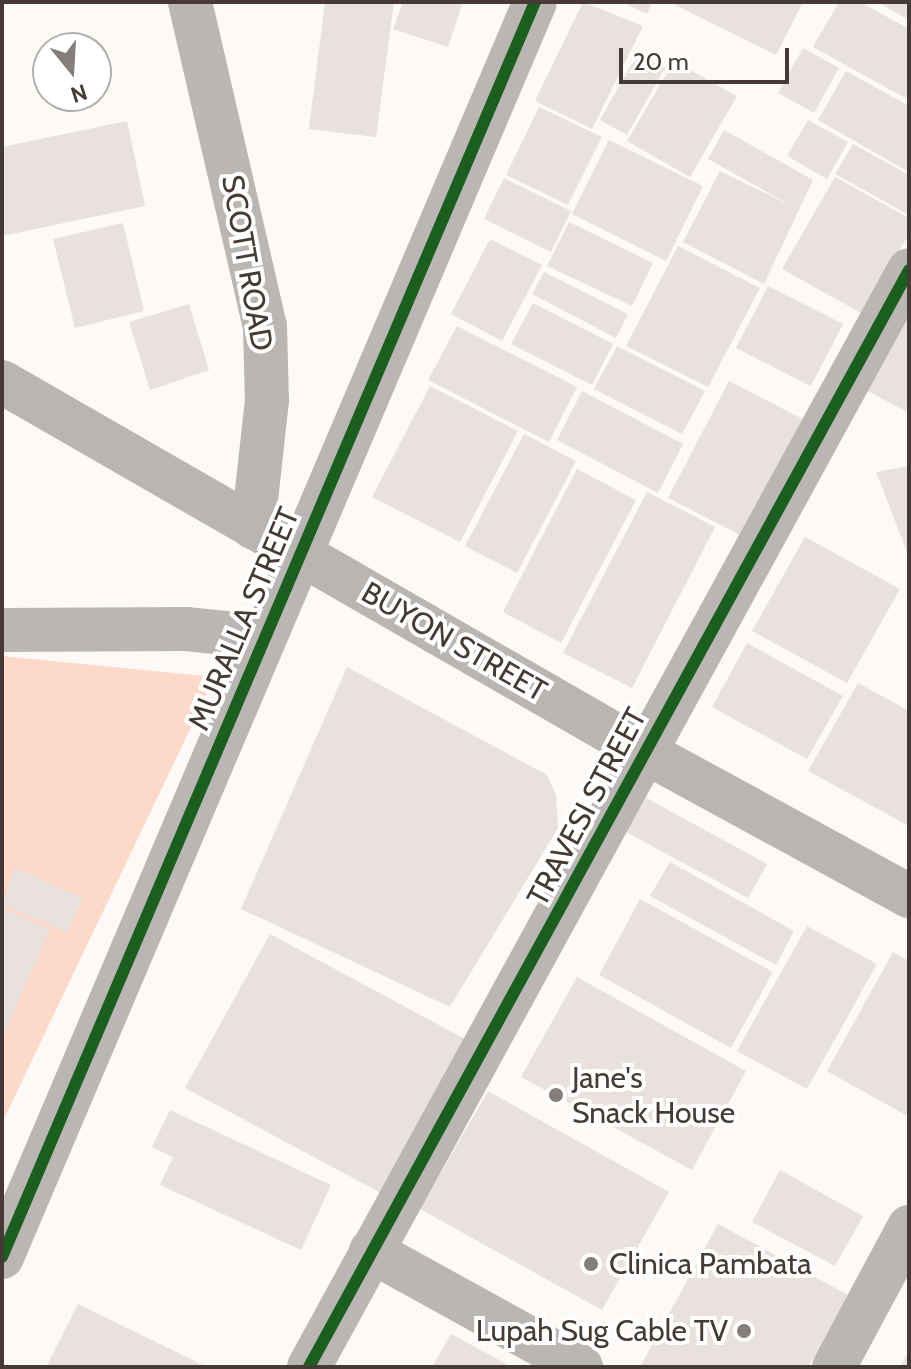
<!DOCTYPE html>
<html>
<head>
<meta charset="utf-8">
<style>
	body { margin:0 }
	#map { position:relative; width:911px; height:1369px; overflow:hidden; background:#fcf9f7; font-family:Cabin,sans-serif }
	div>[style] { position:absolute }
	.green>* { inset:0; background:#fcd9c9 }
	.building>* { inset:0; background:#e8e1dd }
	.minor>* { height:44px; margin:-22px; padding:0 22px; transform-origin:22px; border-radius:22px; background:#bab6b4 }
	.tertiary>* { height:44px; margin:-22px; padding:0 22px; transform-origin:22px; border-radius:22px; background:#bab6b4 }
	.secondary>* { height:44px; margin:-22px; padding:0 22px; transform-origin:22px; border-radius:22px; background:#b9b5b3 }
	.cycleway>* { height:12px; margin:-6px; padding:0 6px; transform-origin:6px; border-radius:6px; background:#1b5e20 }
	.dots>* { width:22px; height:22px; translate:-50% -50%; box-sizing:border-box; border:4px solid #fff; border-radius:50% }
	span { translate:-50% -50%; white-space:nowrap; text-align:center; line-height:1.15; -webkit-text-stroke:8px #fff; paint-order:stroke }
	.street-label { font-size:30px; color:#453a35 }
	.poi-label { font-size:30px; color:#453a35 }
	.left { translate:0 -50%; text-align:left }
	.right { translate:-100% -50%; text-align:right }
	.frame { position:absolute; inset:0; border:4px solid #453a35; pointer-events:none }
	.north { position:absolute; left:32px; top:32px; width:80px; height:80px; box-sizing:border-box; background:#fff; border:2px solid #b5b0ae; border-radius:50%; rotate:162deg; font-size:22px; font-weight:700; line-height:32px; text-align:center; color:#453a35 }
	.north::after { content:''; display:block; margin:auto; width:28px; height:36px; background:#857d79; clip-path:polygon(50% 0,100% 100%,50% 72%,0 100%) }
	.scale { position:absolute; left:619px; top:48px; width:170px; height:36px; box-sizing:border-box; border:4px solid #453a35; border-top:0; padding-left:10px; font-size:24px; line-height:28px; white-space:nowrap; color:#453a35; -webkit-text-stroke:6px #fff; paint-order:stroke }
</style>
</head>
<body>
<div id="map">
	<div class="green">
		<div style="clip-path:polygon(2px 656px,215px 677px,2px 1123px)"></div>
	</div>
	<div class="building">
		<div style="clip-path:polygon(325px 2px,394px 2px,376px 137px,309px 129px)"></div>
		<div style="clip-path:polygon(403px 2px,463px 2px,448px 47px,393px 29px)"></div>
		<div style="clip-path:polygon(583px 2px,643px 26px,592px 129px,535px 101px)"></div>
		<div style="clip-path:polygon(622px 2px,652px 2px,647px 14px)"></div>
		<div style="clip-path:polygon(669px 2px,803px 2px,776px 55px)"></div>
		<div style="clip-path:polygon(839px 2px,860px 2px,909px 29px,909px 100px,813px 47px)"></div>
		<div style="clip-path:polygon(877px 2px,909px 2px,909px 20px)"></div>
		<div style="clip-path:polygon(803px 48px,839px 68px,814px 113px,778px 93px)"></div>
		<div style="clip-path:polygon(638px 53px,665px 68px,627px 135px,600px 120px)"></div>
		<div style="clip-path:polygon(674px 61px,737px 96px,690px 177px,627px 141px)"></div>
		<div style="clip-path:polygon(846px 71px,909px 106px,909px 172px,818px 120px)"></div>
		<div style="clip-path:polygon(539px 107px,602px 137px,568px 205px,506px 175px)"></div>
		<div style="clip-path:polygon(808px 120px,848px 142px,827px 179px,787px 156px)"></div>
		<div style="clip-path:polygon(127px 121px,145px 206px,2px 236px,2px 147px)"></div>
		<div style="clip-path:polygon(724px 130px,813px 180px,764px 284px,683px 242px,720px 171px,794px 207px,708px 159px)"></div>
		<div style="clip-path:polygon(609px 140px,703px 186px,666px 261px,572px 214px)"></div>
		<div style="clip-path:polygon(853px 144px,909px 175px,909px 215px,835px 174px)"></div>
		<div style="clip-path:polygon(835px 177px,909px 218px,909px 234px,863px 314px,782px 269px)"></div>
		<div style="clip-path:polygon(504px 178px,571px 211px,551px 252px,484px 219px)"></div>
		<div style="clip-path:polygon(569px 222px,653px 263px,632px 306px,547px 266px)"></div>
		<div style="clip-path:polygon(123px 223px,144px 311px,75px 328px,53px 239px)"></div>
		<div style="clip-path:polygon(490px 239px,542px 265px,502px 341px,451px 314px)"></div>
		<div style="clip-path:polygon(678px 246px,760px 288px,708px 387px,626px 346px)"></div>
		<div style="clip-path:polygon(544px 272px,628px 314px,616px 338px,532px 294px)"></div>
		<div style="clip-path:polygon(768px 286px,843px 324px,811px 386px,736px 348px)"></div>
		<div style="clip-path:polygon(533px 303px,613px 344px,592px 385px,511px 344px)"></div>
		<div style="clip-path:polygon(189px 304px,209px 370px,150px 390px,129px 322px)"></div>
		<div style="clip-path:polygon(909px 308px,909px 413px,864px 389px)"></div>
		<div style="clip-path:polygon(457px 326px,577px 387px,549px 442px,428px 380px)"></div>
		<div style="clip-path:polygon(617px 346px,705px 391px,682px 434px,594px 389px)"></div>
		<div style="clip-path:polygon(729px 381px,816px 426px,756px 543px,668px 498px)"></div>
		<div style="clip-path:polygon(430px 386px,518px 431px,460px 542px,372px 497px)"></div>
		<div style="clip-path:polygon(582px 391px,683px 444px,658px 493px,557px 440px)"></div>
		<div style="clip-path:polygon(524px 434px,576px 461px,517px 573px,465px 546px)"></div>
		<div style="clip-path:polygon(909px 466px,909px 557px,876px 472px)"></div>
		<div style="clip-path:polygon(577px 469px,636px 500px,561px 643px,503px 612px)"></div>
		<div style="clip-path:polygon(647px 492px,715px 527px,632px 688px,563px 653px)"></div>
		<div style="clip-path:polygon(805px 537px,900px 589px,847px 683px,752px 631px)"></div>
		<div style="clip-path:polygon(747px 643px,843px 696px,807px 759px,712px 707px)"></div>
		<div style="clip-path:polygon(347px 667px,547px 775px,556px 795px,558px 828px,450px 1007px,241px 909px)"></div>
		<div style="clip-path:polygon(858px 683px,909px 711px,909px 826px,808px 771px)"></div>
		<div style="clip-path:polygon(646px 798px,767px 864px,748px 898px,626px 832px)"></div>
		<div style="clip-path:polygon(670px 862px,794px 931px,776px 965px,650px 896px)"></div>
		<div style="clip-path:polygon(15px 868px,83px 898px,67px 932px,2px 904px)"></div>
		<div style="clip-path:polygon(640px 899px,773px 972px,731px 1048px,599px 975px)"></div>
		<div style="clip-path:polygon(2px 908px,50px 929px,4px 1034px,2px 1033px)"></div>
		<div style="clip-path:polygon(807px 926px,877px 964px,807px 1089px,737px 1051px)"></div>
		<div style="clip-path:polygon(270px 934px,478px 1046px,394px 1200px,185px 1088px)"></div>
		<div style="clip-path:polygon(893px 952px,909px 961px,909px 1117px,827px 1071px)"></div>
		<div style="clip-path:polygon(577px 977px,746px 1071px,692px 1170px,521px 1077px)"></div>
		<div style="clip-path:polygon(488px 1091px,669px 1192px,602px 1310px,420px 1209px)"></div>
		<div style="clip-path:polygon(170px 1110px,331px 1185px,301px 1250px,160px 1185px,173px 1157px,152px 1147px)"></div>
		<div style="clip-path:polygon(780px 1170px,863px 1216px,835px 1266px,752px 1222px)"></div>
		<div style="clip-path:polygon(718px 1224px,848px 1295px,808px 1367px,640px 1367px)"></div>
		<div style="clip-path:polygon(78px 1304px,207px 1367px,46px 1367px)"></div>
		<div style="clip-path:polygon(451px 1334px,512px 1367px,432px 1367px)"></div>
		<div style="clip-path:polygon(909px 1351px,909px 1367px,900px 1367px)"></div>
	</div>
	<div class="minor">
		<div style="left:2px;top:630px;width:184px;rotate:-0.3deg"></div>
		<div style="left:186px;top:629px;width:78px;rotate:5.9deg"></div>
		<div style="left:371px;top:1251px;width:240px;rotate:28.9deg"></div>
		<div style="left:2px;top:1257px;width:1363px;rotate:-66.99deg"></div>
		<div style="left:309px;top:1367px;width:1250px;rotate:-61.32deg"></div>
		<div style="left:834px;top:1367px;width:159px;rotate:-61.8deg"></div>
	</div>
	<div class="tertiary">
		<div style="left:190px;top:2px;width:333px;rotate:77deg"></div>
		<div style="left:265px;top:326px;width:74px;rotate:88.5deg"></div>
		<div style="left:267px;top:400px;width:128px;rotate:96.3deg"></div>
	</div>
	<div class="secondary">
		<div style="left:2px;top:382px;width:742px;rotate:29.92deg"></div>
		<div style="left:645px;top:752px;width:301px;rotate:28.6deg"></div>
	</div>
	<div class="cycleway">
		<div style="left:2px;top:1257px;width:1363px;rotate:-66.99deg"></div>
		<div style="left:309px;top:1367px;width:1250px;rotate:-61.32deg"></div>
	</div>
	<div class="dots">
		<div style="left:556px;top:1095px;background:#857d79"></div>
		<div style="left:591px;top:1264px;background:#857d79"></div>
		<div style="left:744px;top:1331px;background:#857d79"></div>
	</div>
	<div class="street-label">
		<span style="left:247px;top:263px;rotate:80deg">SCOTT ROAD</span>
		<span style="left:244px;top:619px;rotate:-67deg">MURALLA STREET</span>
		<span style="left:454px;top:642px;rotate:30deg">BUYON STREET</span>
		<span style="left:587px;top:807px;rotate:-62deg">TRAVESI STREET</span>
	</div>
	<div class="poi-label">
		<span class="left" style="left:572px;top:1095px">Jane's<br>Snack House</span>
		<span class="left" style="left:609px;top:1264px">Clinica Pambata</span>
		<span class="right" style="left:728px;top:1331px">Lupah Sug Cable TV</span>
	</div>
	<div class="frame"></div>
	<div class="north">N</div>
	<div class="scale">20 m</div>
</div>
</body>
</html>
